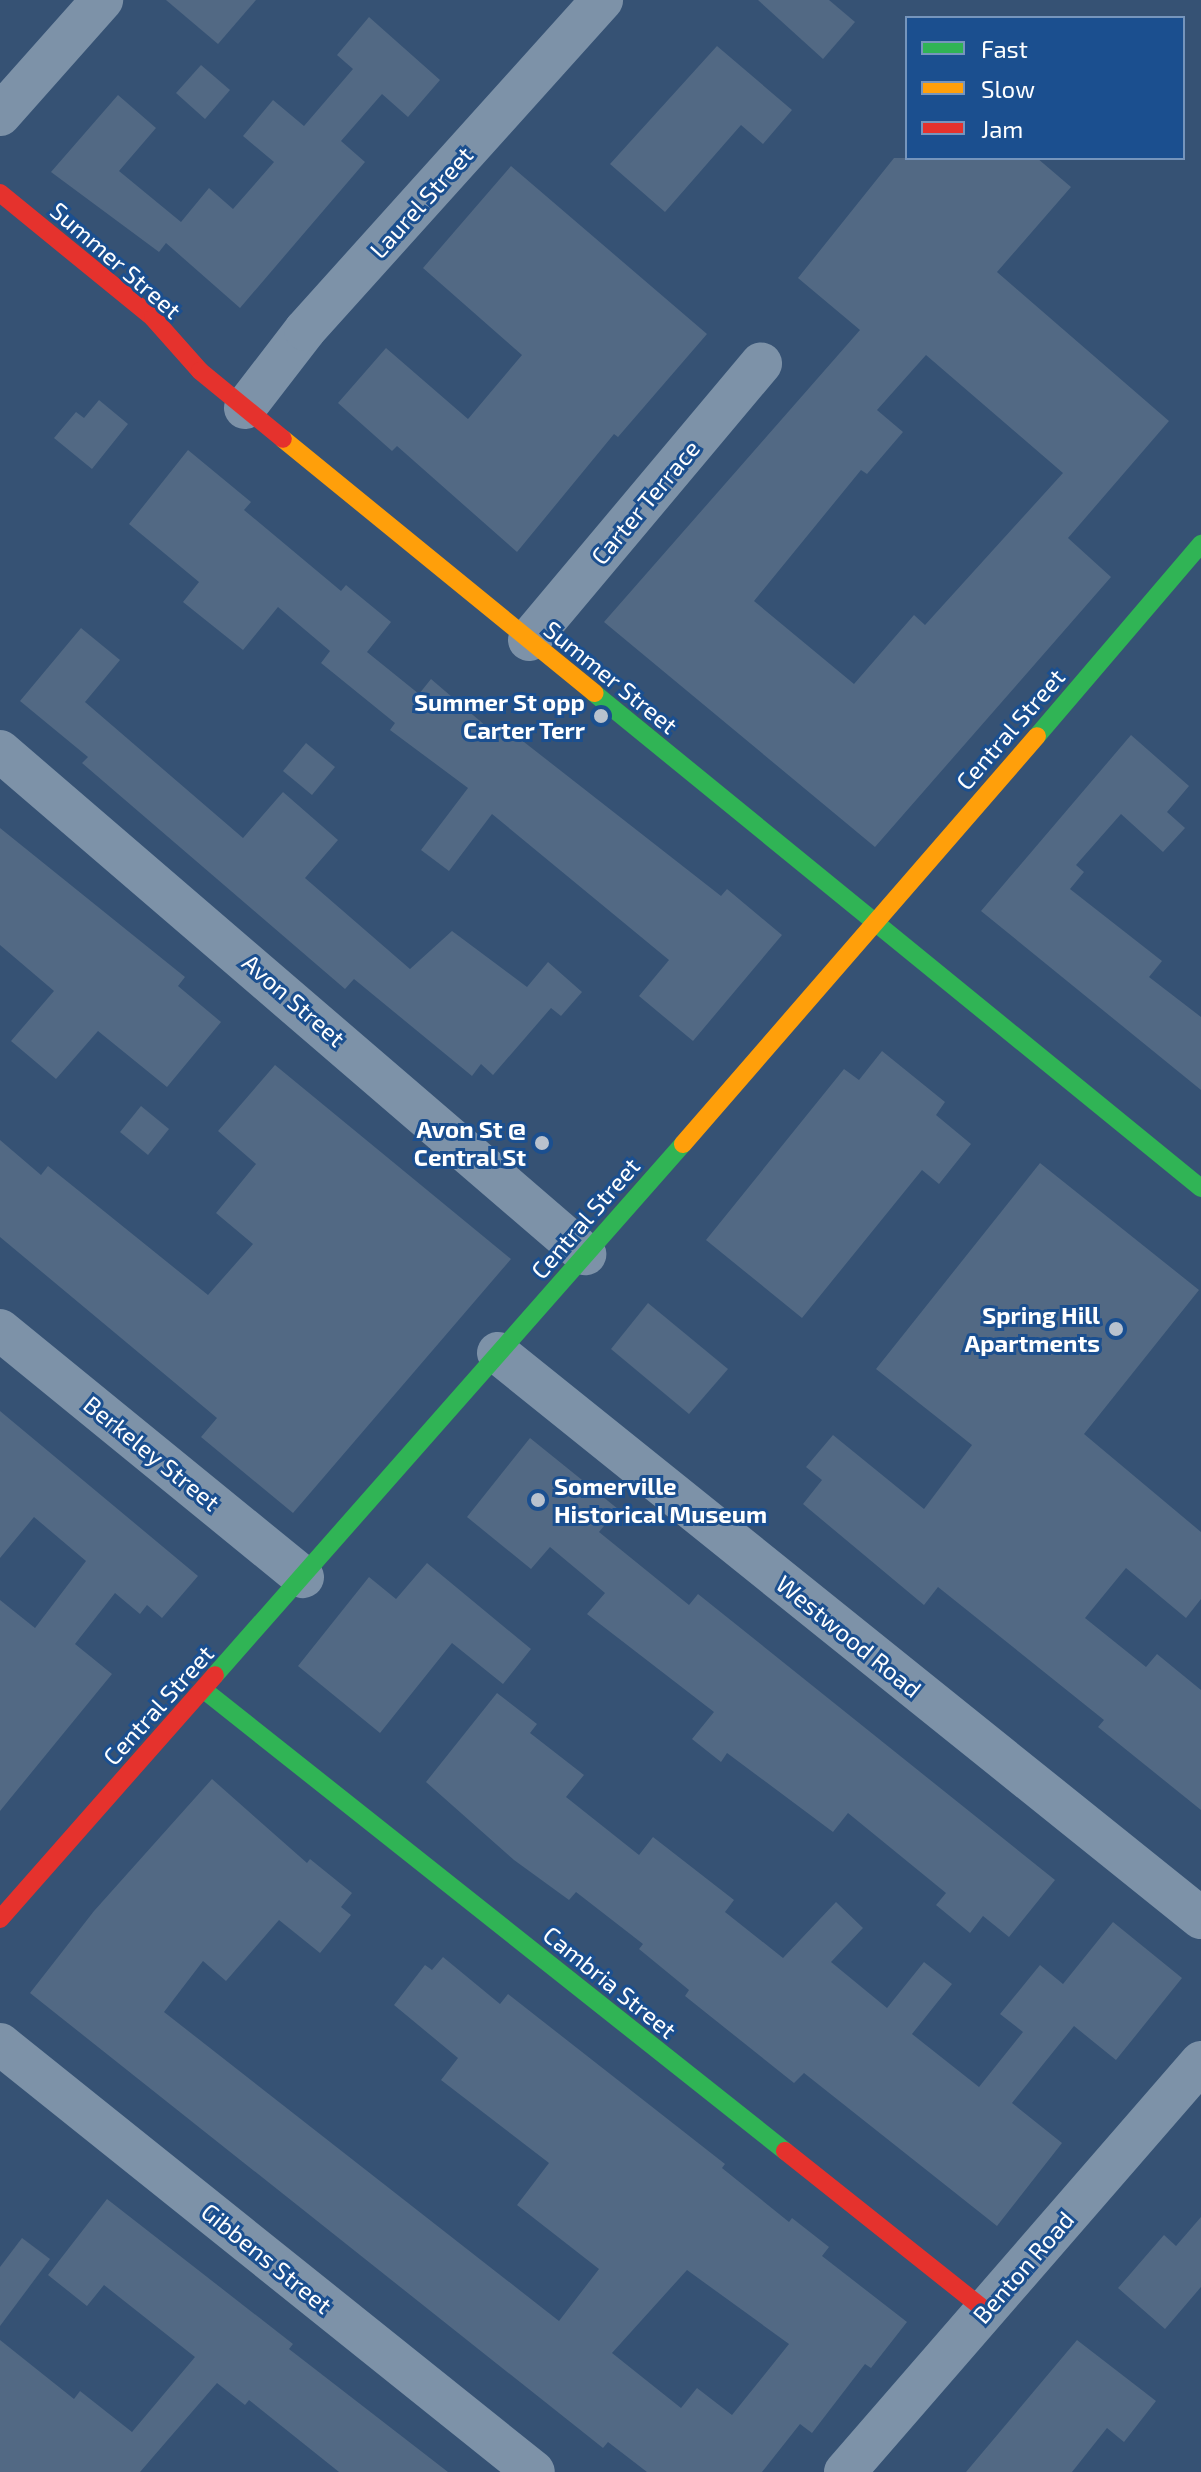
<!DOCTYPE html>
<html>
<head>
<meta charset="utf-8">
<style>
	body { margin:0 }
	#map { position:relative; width:1201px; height:2472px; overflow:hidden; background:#365274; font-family:"Exo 2",sans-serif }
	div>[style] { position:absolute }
	.building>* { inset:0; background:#526984 }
	.street>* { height:42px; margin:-21px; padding:0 21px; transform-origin:21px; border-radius:21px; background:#7d92a8 }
	.fast>* { height:18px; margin:-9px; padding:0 9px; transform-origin:9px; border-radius:9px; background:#30b455 }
	.slow>* { height:18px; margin:-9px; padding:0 9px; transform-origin:9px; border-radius:9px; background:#ff9f0a }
	.jam>* { height:18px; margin:-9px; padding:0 9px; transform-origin:9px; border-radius:9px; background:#e5322d }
	.dots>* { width:22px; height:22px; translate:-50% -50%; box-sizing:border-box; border:4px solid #1b4f8f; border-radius:50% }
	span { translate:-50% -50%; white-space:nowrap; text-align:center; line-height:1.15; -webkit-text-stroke:6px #1b4f8f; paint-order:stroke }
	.street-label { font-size:24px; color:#fff }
	.poi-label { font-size:24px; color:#fff; font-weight:700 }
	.right { translate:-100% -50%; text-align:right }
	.left { translate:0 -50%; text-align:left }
	.legend { position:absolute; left:905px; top:16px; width:280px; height:144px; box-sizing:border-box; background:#1b4f8f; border:2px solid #7695bc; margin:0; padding:10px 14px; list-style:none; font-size:24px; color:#fff }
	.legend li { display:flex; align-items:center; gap:16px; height:40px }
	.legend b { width:40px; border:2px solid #7695bc }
</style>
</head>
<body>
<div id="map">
	<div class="building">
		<div style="clip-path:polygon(166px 0,256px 0,218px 44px)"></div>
		<div style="clip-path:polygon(758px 0,829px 0,855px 22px,823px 59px)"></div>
		<div style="clip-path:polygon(369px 17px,440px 80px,408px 117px,382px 94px,341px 141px,365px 162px,240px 308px,166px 243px,159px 252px,51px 172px,118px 95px,156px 128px,119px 171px,181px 222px,209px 188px,233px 209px,274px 162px,243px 136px,273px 100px,304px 126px,353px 69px,337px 55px)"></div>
		<div style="clip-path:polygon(717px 46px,792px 110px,763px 144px,741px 125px,665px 212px,610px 164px)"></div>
		<div style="clip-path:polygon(201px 65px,230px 90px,205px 119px,176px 93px)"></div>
		<div style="clip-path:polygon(evenodd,894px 158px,1037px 158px,1071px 187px,997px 272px,1169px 421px,1068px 538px,1111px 577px,875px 847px,604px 622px,860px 330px,798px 278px,894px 158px,926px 355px,1063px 473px,925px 625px,914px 615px,854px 684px,754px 601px,861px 470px,867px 474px,903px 432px,877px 410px,926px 355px)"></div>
		<div style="clip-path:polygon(511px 166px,707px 334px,618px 437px,614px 434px,517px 552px,397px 446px,392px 451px,338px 403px,386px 348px,468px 419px,522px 355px,423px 268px)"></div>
		<div style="clip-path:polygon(99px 400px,128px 424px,92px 469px,54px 438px,76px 412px,84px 418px)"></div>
		<div style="clip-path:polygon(188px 450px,251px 502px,244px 510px,341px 591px,346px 585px,391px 622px,367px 652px,419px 694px,431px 679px,494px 733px,501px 724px,721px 896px,727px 889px,782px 935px,693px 1041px,639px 996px,669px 960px,492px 814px,449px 871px,421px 850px,468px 788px,390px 730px,395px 723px,321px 663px,330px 651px,278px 607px,243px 650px,183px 602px,199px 582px,129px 524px)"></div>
		<div style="clip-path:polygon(81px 628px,120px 660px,85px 702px,243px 838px,283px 792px,338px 840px,305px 878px,410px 969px,452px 931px,527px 987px,548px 962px,582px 992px,561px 1016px,551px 1008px,493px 1075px,481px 1064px,472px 1076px,354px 979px,345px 989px,82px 763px,88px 757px,20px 701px)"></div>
		<div style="clip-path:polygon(1131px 735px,1189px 786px,1167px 812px,1185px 828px,1163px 852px,1121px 814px,1076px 865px,1084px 872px,1070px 889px,1162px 961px,1149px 977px,1201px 1017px,1201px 1090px,981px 911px)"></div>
		<div style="clip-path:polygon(306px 743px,335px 767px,312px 795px,283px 771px)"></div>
		<div style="clip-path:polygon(0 828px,185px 977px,178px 986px,221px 1022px,167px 1087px,98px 1031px,56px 1079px,11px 1041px,54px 991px,0 945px)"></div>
		<div style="clip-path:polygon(882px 1051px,945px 1102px,936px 1115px,971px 1144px,939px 1184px,922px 1170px,802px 1318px,706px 1240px,844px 1069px,859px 1080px)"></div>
		<div style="clip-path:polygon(275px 1065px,511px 1259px,293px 1513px,201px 1437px,217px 1418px,0 1237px,0 1140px,41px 1175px,48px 1166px,208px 1295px,253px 1244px,216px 1213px,256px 1164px,218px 1131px)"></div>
		<div style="clip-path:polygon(141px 1106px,169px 1129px,148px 1155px,120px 1132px)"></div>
		<div style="clip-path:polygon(1040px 1163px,1199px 1290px,1084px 1434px,1201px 1532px,1201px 1599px,1186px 1618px,1126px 1568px,1085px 1618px,1146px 1667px,1157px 1654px,1201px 1690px,1201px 1810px,1098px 1727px,1104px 1720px,938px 1587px,924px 1605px,803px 1504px,822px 1480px,806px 1467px,833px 1435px,924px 1509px,972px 1445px,876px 1369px)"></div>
		<div style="clip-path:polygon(648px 1303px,728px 1369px,689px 1414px,611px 1349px)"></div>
		<div style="clip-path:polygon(0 1411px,198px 1576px,162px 1618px,147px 1605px,140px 1614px,115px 1593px,75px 1644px,112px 1674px,0 1811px,0 1600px,35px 1628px,86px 1561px,34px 1517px,0 1558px)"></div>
		<div style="clip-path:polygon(530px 1438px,618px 1509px,599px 1532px,689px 1605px,698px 1594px,1055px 1880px,1009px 1937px,983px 1916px,970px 1933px,936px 1905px,946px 1893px,848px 1813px,833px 1832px,727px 1753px,721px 1762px,692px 1739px,714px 1712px,587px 1614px,605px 1593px,550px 1547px,531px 1569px,467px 1517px)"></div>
		<div style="clip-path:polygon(427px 1563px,531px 1649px,503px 1684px,452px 1643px,380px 1733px,298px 1666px,369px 1577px,396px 1599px)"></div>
		<div style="clip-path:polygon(497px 1693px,537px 1724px,530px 1733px,584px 1775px,566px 1797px,639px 1855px,653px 1837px,734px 1900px,725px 1912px,783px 1958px,836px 1902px,863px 1928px,831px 1962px,887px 2008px,924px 1962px,952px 1984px,912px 2034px,979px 2087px,1023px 2032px,1000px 2014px,1040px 1965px,1063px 1984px,1113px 1922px,1182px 1978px,1116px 2060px,1074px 2026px,1012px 2103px,1062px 2143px,997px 2226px,804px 2073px,794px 2083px,685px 1996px,689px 1990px,639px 1949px,643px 1944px,576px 1892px,569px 1900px,514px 1860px,426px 1782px)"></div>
		<div style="clip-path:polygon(evenodd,212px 1779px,307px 1863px,310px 1859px,352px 1893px,341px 1907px,351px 1915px,320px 1953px,279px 1920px,226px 1981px,203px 1961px,164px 2012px,559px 2321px,599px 2269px,517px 2205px,549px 2163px,441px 2080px,458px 2058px,394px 2005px,425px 1965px,432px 1970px,443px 1957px,500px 2004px,508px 1994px,725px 2164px,722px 2168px,789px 2222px,792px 2218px,829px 2247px,822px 2256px,907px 2322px,871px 2368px,865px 2364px,812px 2433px,800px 2424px,762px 2472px,647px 2472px,608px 2442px,603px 2448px,30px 1993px,94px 1911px,212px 1779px,687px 2270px,789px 2344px,732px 2415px,697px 2388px,681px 2408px,612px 2353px,687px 2270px)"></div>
		<div style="clip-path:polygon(107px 2199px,293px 2344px,289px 2349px,448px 2472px,339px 2472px,249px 2400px,245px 2405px,217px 2383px,140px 2472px,0 2472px,0 2340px,74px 2399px,80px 2391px,132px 2432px,195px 2357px,104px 2285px,87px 2306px,48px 2275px)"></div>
		<div style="clip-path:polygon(1201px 2217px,1201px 2287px,1165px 2329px,1118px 2288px,1164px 2235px,1176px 2246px)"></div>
		<div style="clip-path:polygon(22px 2238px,50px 2259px,0 2326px,0 2267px)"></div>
		<div style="clip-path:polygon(1077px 2340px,1156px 2401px,1124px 2442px,1107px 2428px,1072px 2472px,966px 2472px)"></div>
	</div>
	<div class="street">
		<div style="left:0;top:115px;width:154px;rotate:-48.4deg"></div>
		<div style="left:245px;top:408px;width:98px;rotate:-52.4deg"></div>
		<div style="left:305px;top:330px;width:444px;rotate:-48deg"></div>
		<div style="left:529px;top:640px;width:361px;rotate:-50deg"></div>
		<div style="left:0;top:751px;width:772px;rotate:40.69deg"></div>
		<div style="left:0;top:1330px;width:391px;rotate:39.2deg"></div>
		<div style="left:498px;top:1353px;width:902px;rotate:38.79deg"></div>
		<div style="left:0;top:2044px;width:684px;rotate:38.71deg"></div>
		<div style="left:845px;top:2472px;width:543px;rotate:-49.03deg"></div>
	</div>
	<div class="fast">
		<div style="left:594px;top:693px;width:783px;rotate:39.2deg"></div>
		<div style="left:1037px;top:736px;width:253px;rotate:-49.5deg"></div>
		<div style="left:215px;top:1675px;width:708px;rotate:-48.61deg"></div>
		<div style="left:204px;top:1690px;width:742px;rotate:38.43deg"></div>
	</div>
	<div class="slow">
		<div style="left:283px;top:439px;width:402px;rotate:39.2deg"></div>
		<div style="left:683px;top:1144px;width:540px;rotate:-49.05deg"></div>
	</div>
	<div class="jam">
		<div style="left:0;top:193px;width:198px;rotate:39.2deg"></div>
		<div style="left:153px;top:318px;width:71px;rotate:48.4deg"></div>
		<div style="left:200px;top:371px;width:107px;rotate:39.3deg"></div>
		<div style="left:0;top:1919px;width:325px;rotate:-48.6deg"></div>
		<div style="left:785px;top:2151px;width:257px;rotate:38.5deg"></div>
	</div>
	<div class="dots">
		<div style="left:601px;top:716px;background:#b9c2ce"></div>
		<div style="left:542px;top:1143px;background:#b9c2ce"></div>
		<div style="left:1116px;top:1329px;background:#b9c2ce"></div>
		<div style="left:538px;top:1500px;background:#b9c2ce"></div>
	</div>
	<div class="street-label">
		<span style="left:421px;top:202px;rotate:-48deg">Laurel Street</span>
		<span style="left:116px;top:260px;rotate:41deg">Summer Street</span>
		<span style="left:645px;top:502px;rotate:-50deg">Carter Terrace</span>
		<span style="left:611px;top:677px;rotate:39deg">Summer Street</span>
		<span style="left:1010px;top:729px;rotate:-49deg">Central Street</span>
		<span style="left:294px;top:1000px;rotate:41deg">Avon Street</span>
		<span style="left:585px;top:1218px;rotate:-49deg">Central Street</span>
		<span style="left:152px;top:1453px;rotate:39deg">Berkeley Street</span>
		<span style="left:849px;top:1636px;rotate:39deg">Westwood Road</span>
		<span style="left:158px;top:1705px;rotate:-48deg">Central Street</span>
		<span style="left:610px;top:1982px;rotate:39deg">Cambria Street</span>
		<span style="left:267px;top:2258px;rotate:39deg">Gibbens Street</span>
		<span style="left:1023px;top:2267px;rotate:-49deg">Benton Road</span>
	</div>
	<div class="poi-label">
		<span class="right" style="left:585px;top:716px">Summer St opp<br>Carter Terr</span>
		<span class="right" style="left:526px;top:1143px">Avon St @<br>Central St</span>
		<span class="right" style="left:1100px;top:1329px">Spring Hill<br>Apartments</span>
		<span class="left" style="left:554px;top:1500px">Somerville<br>Historical Museum</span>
	</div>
	<ul class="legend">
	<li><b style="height:10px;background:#30b455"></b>Fast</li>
	<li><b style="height:10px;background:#ff9f0a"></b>Slow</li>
	<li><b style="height:10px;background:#e5322d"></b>Jam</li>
	</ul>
</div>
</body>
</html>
